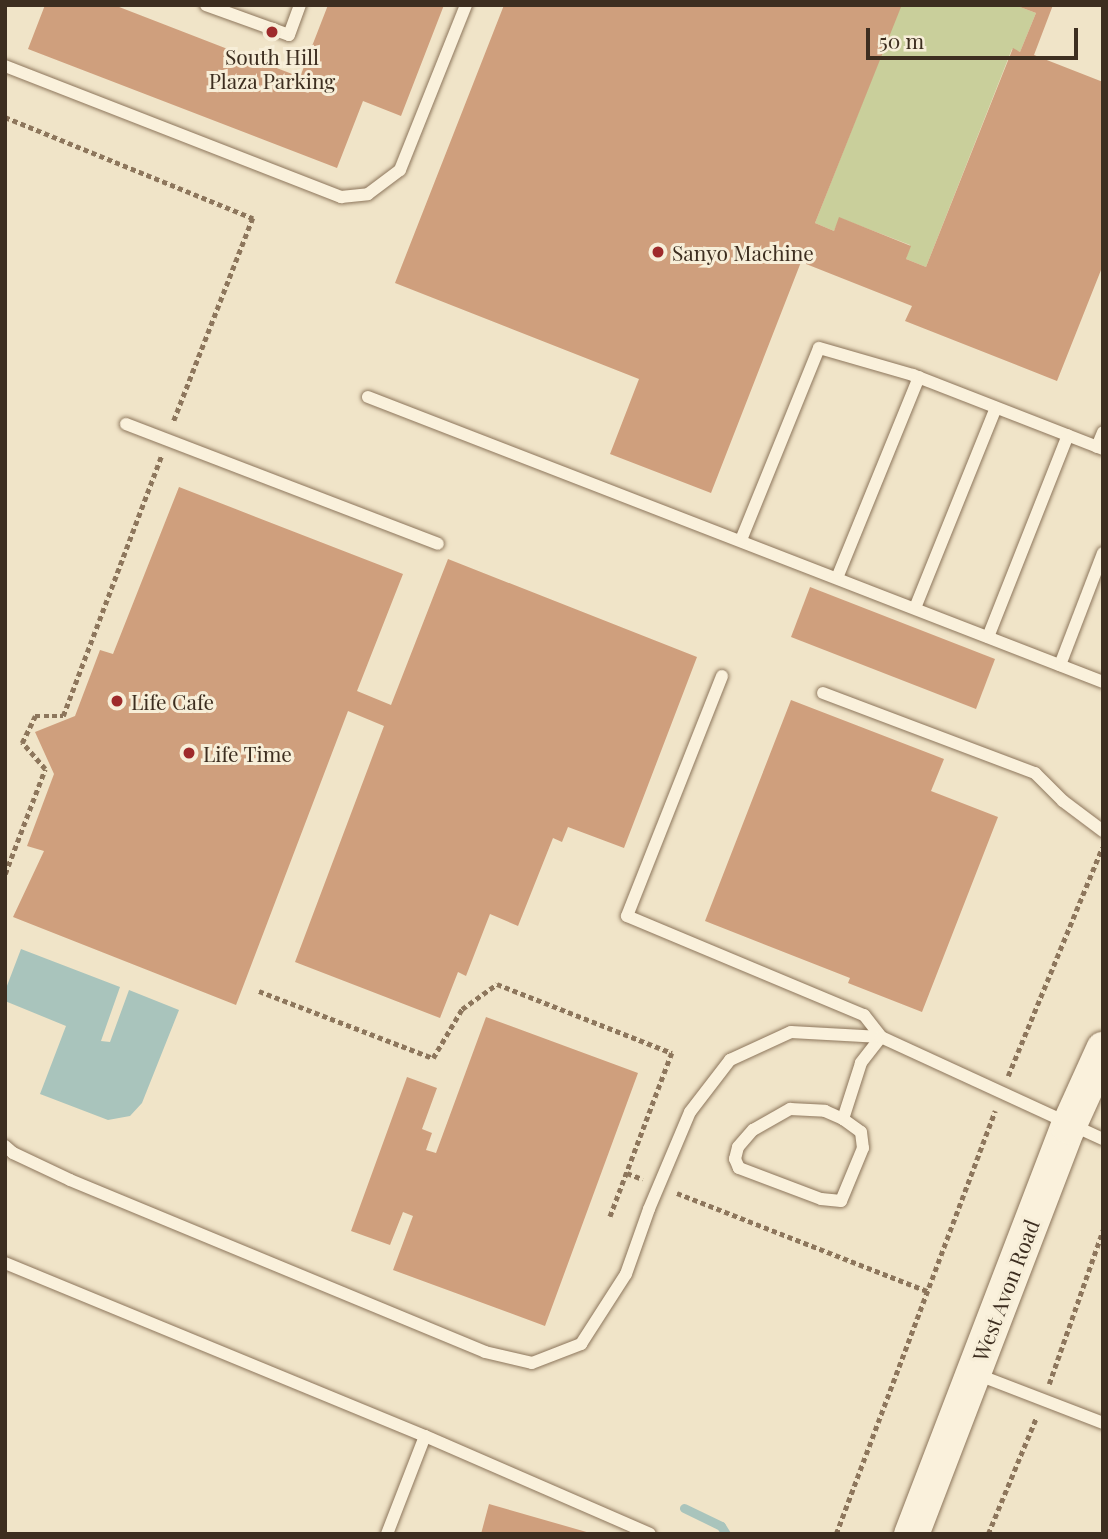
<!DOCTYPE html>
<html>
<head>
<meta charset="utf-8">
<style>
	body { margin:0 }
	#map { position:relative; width:1108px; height:1539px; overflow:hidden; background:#f0e4c8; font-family:"Playfair Display",serif }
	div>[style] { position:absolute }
	.green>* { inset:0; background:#c9cf9b }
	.water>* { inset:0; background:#a9c4bc }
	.stream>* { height:9px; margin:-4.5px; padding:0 4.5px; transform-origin:4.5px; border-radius:4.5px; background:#a9c4bc }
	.building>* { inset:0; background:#cf9f7d }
	.path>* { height:4.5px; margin-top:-2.25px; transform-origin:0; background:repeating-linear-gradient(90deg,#8d765c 0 5px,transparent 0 8.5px) }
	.roads { filter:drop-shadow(0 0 2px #8d765c) drop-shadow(0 0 2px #8d765c) }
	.lane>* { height:12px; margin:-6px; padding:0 6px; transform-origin:6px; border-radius:6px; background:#faf1dc }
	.secondary>* { height:35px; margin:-17.5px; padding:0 17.5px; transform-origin:17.5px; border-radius:17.5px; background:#faf1dc }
	.dots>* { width:19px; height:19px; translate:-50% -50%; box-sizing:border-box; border:4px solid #f7eed8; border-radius:50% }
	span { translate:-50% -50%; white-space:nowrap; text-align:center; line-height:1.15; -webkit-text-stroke:6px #f7eed8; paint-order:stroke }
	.poi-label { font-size:21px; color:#3d2e20 }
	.left { translate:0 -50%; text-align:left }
	.street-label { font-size:21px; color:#3d2e20 }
	.frame { position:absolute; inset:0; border:7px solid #3d2e20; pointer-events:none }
	.scale { position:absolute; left:866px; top:28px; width:212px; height:32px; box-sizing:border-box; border:4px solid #3d2e20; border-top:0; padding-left:9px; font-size:21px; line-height:24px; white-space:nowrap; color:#3d2e20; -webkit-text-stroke:5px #f7eed8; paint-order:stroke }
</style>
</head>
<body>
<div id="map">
	<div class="green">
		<div style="clip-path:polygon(897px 5px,1015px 5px,1036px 13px,1020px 52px,1012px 49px,926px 267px,906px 259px,910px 245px,840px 218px,834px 231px,815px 223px,900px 7px)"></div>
	</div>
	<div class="water">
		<div style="clip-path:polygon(21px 949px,120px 987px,101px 1041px,110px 1042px,129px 990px,179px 1010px,142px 1103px,130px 1116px,108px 1120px,40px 1094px,66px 1026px,5px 1001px,5px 991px)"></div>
	</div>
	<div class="stream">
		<div style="left:684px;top:1508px;width:41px;rotate:25.9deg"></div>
		<div style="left:721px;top:1526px;width:9px;rotate:58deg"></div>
	</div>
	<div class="building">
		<div style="clip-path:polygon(45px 5px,114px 5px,300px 77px,328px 5px,444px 5px,401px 116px,363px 101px,337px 168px,28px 49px)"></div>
		<div style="clip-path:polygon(504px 5px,901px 7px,815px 223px,834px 231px,839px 217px,911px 246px,906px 259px,926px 267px,1013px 48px,1020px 52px,1036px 13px,1015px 5px,1053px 5px,1034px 55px,1103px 82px,1103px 265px,1057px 381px,905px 321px,912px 306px,801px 262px,711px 493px,610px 454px,639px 379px,395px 283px)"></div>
		<div style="clip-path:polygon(179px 487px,403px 574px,357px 691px,391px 705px,448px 559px,697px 657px,624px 848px,568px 827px,562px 842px,553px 838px,518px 926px,490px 914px,466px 976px,458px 972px,440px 1018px,295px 962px,384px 726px,348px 711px,236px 1005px,13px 917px,44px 851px,27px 846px,54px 774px,35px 732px,75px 716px,100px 650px,113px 654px)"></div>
		<div style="clip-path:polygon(810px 587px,995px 659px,976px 709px,791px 637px)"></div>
		<div style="clip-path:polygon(791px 700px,944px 759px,931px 791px,998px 817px,922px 1012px,848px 983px,850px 978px,705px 921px)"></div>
		<div style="clip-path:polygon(486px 1017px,638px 1073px,545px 1326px,393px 1270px,413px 1216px,403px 1212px,390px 1245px,351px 1231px,407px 1077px,437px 1088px,422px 1129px,432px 1133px,426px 1150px,436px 1153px)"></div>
		<div style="clip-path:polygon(489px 1504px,590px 1533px,590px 1534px,481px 1534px)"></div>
	</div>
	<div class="path">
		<div style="left:5px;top:117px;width:268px;rotate:22.2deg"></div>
		<div style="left:253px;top:218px;width:218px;rotate:111.3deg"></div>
		<div style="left:5px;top:874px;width:112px;rotate:-69.1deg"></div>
		<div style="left:45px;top:769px;width:35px;rotate:-131deg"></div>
		<div style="left:22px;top:743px;width:30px;rotate:-64deg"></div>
		<div style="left:35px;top:716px;width:28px"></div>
		<div style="left:63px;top:716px;width:278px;rotate:-69.3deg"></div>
		<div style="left:259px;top:991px;width:186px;rotate:21.1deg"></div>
		<div style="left:433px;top:1058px;width:57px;rotate:-59.4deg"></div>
		<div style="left:462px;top:1009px;width:43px;rotate:-35.5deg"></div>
		<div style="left:497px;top:984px;width:188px;rotate:21.5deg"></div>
		<div style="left:672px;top:1053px;width:175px;rotate:110.7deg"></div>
		<div style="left:1008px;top:1076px;width:247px;rotate:-67.6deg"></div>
		<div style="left:627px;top:1173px;width:17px;rotate:21deg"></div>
		<div style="left:677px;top:1193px;width:271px;rotate:21.4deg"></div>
		<div style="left:1049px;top:1384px;width:163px;rotate:-70.7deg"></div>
		<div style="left:836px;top:1534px;width:452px;rotate:-69.4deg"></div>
		<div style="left:988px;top:1534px;width:126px;rotate:-67.5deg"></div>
	</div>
	<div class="roads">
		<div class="lane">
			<div style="left:206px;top:5px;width:88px;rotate:19.9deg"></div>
			<div style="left:289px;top:35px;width:32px;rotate:-70deg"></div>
			<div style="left:5px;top:66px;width:361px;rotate:21.3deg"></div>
			<div style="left:341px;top:197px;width:27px;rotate:-6deg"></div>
			<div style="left:368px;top:194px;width:40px;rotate:-37deg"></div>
			<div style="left:400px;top:170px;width:178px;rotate:-68.2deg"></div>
			<div style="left:368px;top:397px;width:788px;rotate:21.19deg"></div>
			<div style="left:126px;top:424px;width:334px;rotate:21deg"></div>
			<div style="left:1097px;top:447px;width:16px;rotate:-68deg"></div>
			<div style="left:741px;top:540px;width:207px;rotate:-67.9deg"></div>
			<div style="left:819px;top:348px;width:98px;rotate:16deg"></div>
			<div style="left:913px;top:375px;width:204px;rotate:21.3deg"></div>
			<div style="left:837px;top:578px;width:217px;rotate:-67.8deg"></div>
			<div style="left:915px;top:608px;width:216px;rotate:-68deg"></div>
			<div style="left:988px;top:637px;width:217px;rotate:-68.4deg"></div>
			<div style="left:1060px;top:665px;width:120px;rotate:-69deg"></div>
			<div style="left:722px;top:676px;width:258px;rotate:111.6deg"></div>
			<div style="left:627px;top:916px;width:257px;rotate:22.7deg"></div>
			<div style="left:864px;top:1015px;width:28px;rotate:52deg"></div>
			<div style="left:881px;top:1037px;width:33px;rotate:128deg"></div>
			<div style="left:861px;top:1063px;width:59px;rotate:107.8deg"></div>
			<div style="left:843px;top:1119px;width:22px;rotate:36deg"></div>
			<div style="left:861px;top:1132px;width:16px;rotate:83deg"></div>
			<div style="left:863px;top:1148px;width:57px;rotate:112.5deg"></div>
			<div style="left:841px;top:1201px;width:20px;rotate:-174deg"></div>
			<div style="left:821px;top:1199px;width:88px;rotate:-159.3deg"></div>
			<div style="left:739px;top:1168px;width:10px;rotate:-114deg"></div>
			<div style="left:735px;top:1159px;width:12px;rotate:-76deg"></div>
			<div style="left:738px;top:1147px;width:23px;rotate:-49deg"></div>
			<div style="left:753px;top:1130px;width:43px;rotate:-29.6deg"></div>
			<div style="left:790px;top:1109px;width:35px;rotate:3deg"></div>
			<div style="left:825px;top:1111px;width:20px;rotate:24deg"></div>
			<div style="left:823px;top:693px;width:227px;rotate:20.7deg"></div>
			<div style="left:1035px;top:773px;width:40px;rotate:45deg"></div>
			<div style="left:1063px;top:801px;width:50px;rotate:36.9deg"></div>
			<div style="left:5px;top:1146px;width:11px;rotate:41deg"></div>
			<div style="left:13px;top:1153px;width:63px;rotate:25.3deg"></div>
			<div style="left:70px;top:1180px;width:449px;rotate:22.5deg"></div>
			<div style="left:485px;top:1352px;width:48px;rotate:13.2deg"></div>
			<div style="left:532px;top:1363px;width:53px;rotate:-21.2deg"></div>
			<div style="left:581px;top:1344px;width:83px;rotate:-57.3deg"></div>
			<div style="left:626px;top:1274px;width:69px;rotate:-70.5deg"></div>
			<div style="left:649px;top:1209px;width:105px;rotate:-67.1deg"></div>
			<div style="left:690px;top:1112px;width:66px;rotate:-52.4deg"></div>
			<div style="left:730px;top:1060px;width:67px;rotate:-24.7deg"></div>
			<div style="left:791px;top:1032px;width:90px;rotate:3.2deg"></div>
			<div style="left:881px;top:1037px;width:244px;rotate:24.7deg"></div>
			<div style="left:5px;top:1263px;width:454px;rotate:22.4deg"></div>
			<div style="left:976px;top:1374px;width:136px;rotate:21.1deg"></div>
			<div style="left:387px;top:1534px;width:105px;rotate:-68.8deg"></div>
			<div style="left:425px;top:1436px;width:245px;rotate:23.5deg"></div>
		</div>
		<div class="secondary">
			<div style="left:911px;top:1534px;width:437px;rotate:-69deg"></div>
			<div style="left:1068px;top:1126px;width:85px;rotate:-65.6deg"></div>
		</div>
	</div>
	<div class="dots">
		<div style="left:272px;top:32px;background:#9e2a2b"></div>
		<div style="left:658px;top:252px;background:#9e2a2b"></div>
		<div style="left:117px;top:701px;background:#9e2a2b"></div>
		<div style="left:189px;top:753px;background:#9e2a2b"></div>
	</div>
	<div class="poi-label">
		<span style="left:272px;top:68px">South Hill<br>Plaza Parking</span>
		<span class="left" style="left:672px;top:252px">Sanyo Machine</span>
		<span class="left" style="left:131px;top:701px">Life Cafe</span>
		<span class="left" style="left:203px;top:753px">Life Time</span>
	</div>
	<div class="street-label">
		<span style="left:1005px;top:1290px;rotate:-69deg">West Avon Road</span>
	</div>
	<div class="frame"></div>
	<div class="scale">50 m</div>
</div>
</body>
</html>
